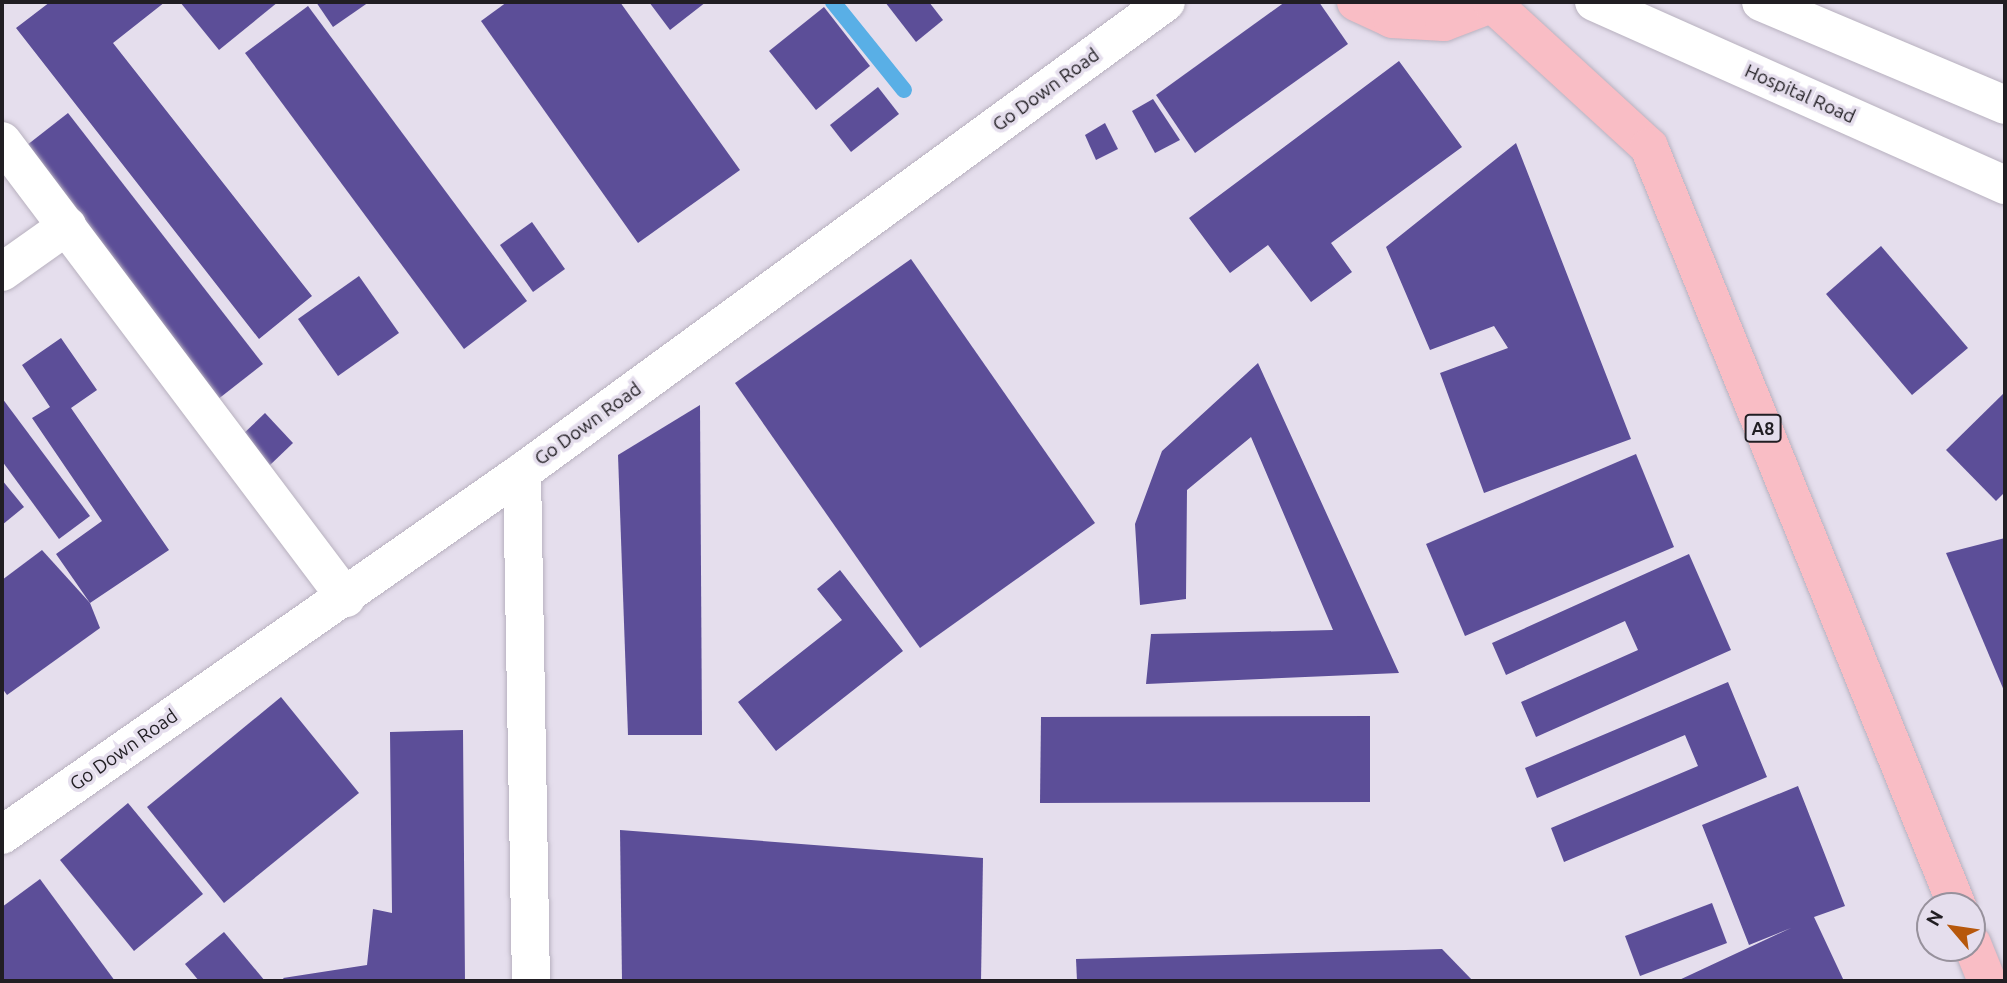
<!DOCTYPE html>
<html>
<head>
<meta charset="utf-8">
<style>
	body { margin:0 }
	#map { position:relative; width:2007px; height:983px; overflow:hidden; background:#e5deed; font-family:Ubuntu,sans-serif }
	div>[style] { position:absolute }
	.stream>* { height:16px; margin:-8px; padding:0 8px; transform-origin:8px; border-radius:8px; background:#59afe6 }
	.building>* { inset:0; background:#5c4e98 }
	.roads { filter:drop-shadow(0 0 2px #b8b1bf) drop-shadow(0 0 2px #b8b1bf) }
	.street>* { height:38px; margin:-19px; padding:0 19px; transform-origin:19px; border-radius:19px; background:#fff }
	.secondary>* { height:38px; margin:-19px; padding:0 19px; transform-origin:19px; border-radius:19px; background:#fff }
	.primary>* { height:38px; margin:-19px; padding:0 19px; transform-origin:19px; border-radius:19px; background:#f9bdc5 }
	span { translate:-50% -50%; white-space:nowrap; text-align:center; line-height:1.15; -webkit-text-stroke:7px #e5deed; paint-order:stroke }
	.shield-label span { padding:2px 5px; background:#e5deed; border:2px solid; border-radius:5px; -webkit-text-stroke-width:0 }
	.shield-label { font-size:18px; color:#211e23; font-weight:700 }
	.street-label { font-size:19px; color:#211e23 }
	.frame { position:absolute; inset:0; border:4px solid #211e23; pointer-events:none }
	.north { position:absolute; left:1916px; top:892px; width:70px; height:70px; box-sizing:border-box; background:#e5deed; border:2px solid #97919c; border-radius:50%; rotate:299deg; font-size:19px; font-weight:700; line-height:28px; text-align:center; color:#211e23 }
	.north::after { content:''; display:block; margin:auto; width:24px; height:32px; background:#b7580c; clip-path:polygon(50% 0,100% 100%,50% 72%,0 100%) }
</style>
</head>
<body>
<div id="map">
	<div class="stream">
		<div style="left:833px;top:2px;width:113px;rotate:51.1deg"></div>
	</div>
	<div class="building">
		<div style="clip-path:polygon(50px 2px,165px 2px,113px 43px,312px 296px,259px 339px,16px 28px)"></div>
		<div style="clip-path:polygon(180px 2px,278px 2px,219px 50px)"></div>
		<div style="clip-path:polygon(316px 2px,369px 2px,333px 27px)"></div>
		<div style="clip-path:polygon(507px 2px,620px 2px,740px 170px,638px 243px,481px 21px)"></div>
		<div style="clip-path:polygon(649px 2px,706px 2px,670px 30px)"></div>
		<div style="clip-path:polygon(885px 2px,929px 2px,943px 20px,916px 42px)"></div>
		<div style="clip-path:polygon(1285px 2px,1319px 2px,1348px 44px,1195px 153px,1156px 95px)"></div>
		<div style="clip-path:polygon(308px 6px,527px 301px,464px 349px,245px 53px)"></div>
		<div style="clip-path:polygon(824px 7px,870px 66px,816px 110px,769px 51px)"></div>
		<div style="clip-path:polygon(1399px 61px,1462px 147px,1331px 243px,1352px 272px,1311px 302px,1268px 245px,1230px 273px,1189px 218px)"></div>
		<div style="clip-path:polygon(878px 87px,899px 114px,851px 152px,830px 125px)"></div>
		<div style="clip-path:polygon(1153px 99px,1180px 140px,1155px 153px,1132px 111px)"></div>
		<div style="clip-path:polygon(68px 113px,263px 364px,217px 400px,22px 149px)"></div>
		<div style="clip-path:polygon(1105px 123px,1118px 149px,1096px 160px,1085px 135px)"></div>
		<div style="clip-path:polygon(1516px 143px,1631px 439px,1484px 493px,1440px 373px,1508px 348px,1494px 326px,1430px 350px,1386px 247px)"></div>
		<div style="clip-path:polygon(532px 222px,565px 269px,533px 292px,500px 245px)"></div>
		<div style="clip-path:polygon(1881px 246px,1968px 348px,1912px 395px,1826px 294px)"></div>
		<div style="clip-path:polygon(911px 259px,1095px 523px,920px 648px,735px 383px)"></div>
		<div style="clip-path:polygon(359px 276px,399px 333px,338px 376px,298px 319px)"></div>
		<div style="clip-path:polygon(61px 338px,97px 390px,71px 408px,169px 550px,90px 603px,56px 554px,102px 521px,32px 418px,50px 407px,22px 365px)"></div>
		<div style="clip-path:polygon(1258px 363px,1399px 673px,1146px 684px,1151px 634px,1333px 630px,1251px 437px,1187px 490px,1186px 599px,1140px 605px,1135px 524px,1162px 451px)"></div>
		<div style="clip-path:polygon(2005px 392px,2005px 492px,1996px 501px,1946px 450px)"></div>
		<div style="clip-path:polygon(2px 398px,90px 516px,59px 539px,2px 461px)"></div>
		<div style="clip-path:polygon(700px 405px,702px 735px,628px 735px,618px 455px)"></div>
		<div style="clip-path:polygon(265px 413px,293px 443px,269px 466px,241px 436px)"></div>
		<div style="clip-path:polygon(1636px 454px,1674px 547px,1465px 636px,1426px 544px)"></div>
		<div style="clip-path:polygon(2px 480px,24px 507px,2px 525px)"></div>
		<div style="clip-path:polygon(2005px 538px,2005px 693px,1946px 553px)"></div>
		<div style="clip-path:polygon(42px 550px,90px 603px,100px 628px,7px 695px,2px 688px,2px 580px)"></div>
		<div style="clip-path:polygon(1689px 554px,1731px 650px,1536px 737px,1521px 702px,1638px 650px,1625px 621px,1506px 675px,1492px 643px)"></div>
		<div style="clip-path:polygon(840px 570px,903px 651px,776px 751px,738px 702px,842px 620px,817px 589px)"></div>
		<div style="clip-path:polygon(1728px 682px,1767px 777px,1564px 862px,1551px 828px,1698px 766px,1685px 735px,1537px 798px,1525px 768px)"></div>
		<div style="clip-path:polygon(281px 697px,359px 793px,224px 903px,147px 807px)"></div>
		<div style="clip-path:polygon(1370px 716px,1370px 802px,1040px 803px,1041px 717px)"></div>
		<div style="clip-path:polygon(463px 730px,465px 981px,285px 981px,283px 978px,367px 965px,373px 909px,392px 913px,390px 732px)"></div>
		<div style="clip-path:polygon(1798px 786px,1845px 906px,1814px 917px,1844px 981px,1677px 981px,1791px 928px,1749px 945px,1702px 825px)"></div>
		<div style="clip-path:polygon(128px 803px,203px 894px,134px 951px,60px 860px)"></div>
		<div style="clip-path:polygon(620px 830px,983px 858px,981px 981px,622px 981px)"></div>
		<div style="clip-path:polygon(40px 879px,115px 981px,2px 981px,2px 907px)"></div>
		<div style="clip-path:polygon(1712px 903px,1727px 943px,1640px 976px,1625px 936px)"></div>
		<div style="clip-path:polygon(224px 932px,265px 981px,199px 981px,185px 964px)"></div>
		<div style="clip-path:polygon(1442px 949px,1473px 981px,1077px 981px,1076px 959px)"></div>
	</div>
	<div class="roads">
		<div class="street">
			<div style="left:2px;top:141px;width:572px;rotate:53.03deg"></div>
			<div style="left:2px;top:272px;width:80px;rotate:-35.3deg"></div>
			<div style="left:522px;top:472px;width:509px;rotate:88.99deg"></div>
		</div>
		<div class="secondary">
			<div style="left:1594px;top:2px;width:450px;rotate:24deg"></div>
			<div style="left:1761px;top:2px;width:265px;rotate:22.9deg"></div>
			<div style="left:2px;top:835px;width:634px;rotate:-34.92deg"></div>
			<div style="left:522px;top:472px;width:797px;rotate:-36.12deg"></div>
		</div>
		<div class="primary">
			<div style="left:1356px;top:2px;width:40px;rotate:25deg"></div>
			<div style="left:1392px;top:19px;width:52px;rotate:3.3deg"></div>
			<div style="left:1444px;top:22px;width:56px;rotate:-21deg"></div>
			<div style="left:1493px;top:4px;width:212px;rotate:42.5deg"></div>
			<div style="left:1649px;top:147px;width:819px;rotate:67.91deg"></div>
			<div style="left:1972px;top:944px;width:40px;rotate:68deg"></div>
		</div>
	</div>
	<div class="shield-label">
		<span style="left:1763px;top:428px">A8</span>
	</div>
	<div class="street-label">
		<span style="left:1046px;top:90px;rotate:-36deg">Go Down Road</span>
		<span style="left:1800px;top:94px;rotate:24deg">Hospital Road</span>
		<span style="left:588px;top:424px;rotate:-36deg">Go Down Road</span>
		<span style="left:124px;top:750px;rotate:-35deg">Go Down Road</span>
	</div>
	<div class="frame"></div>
	<div class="north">N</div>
</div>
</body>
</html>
